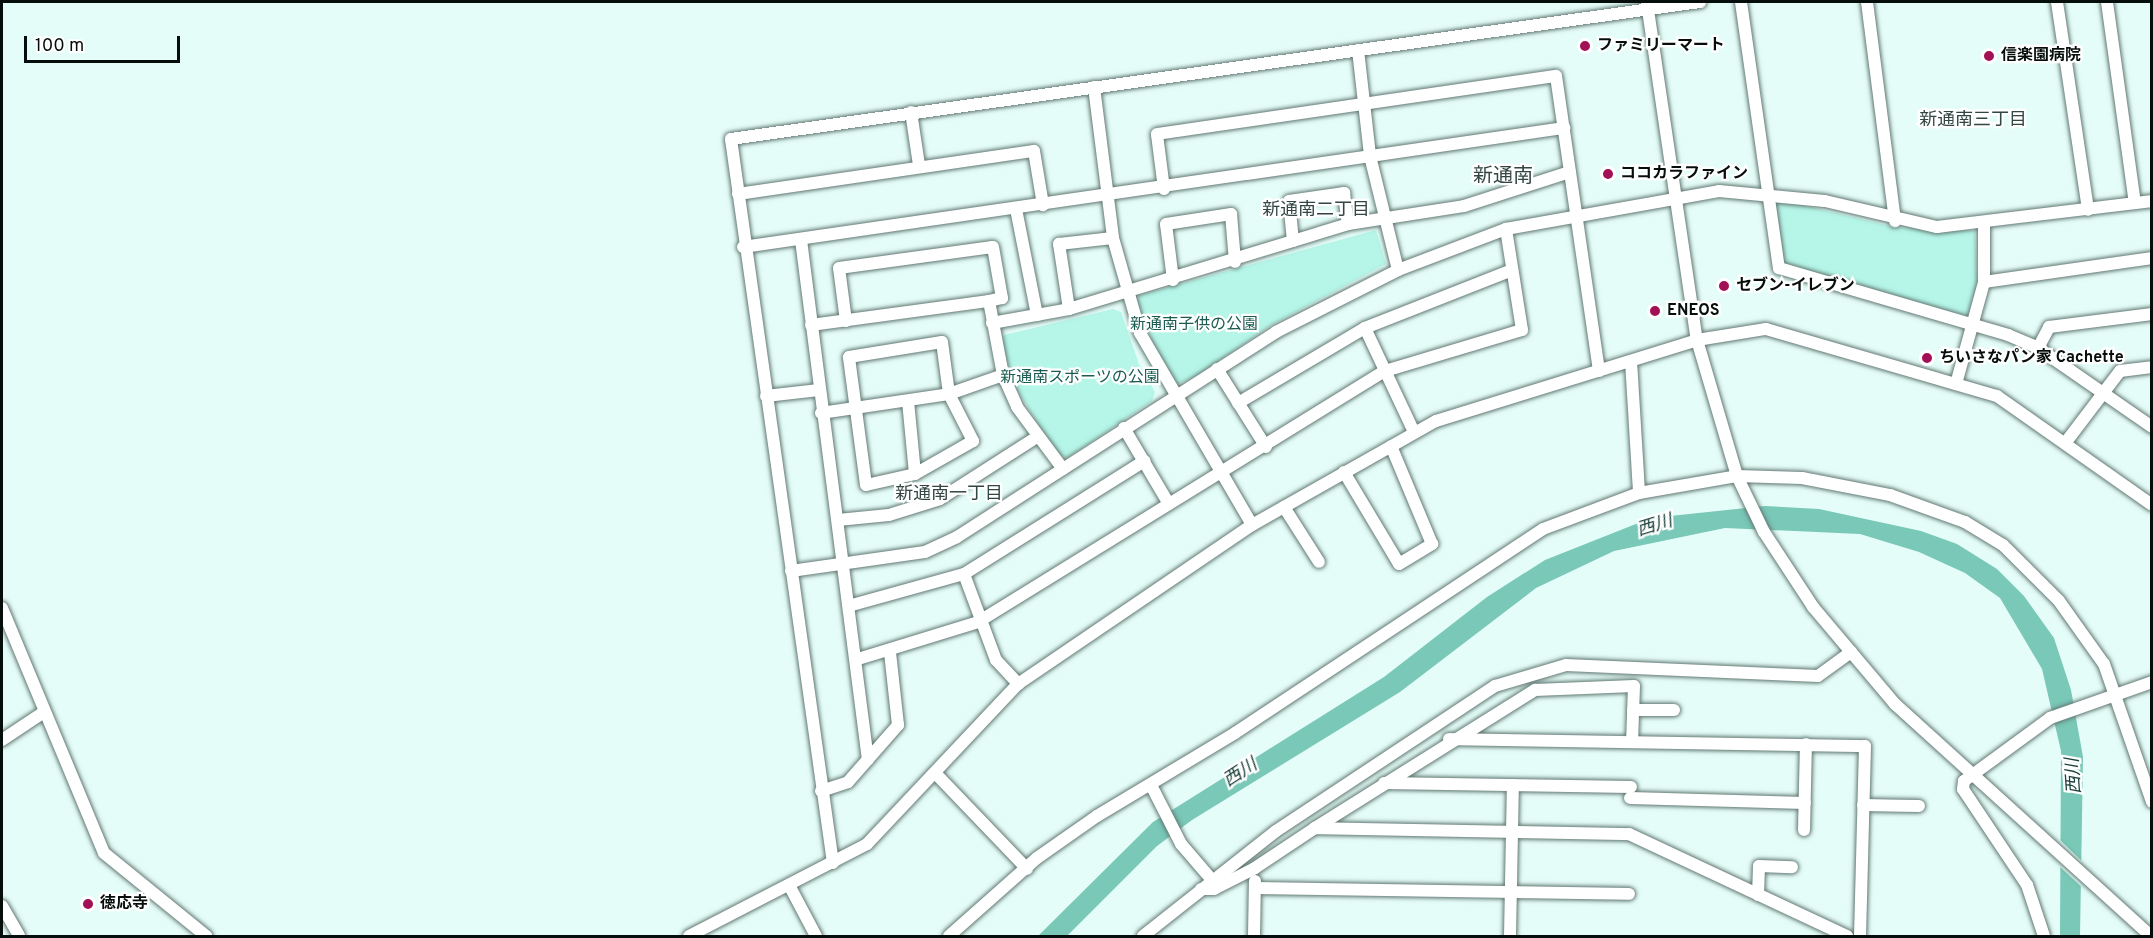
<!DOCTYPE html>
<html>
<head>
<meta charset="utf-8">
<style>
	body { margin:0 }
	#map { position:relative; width:2153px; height:938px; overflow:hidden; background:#e5fdf8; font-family:Overpass,"Noto Sans JP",sans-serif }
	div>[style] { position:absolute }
	.green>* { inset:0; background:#b5f6e8 }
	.water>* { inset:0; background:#79c8b8 }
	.pier>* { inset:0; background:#e5fdf8 }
	.roads { filter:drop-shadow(0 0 2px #627873) drop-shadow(0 0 2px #627873) }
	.minor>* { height:12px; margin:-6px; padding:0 6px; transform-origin:6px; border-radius:6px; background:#fff }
	.dots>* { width:16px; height:16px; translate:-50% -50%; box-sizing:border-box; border:3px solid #fff; border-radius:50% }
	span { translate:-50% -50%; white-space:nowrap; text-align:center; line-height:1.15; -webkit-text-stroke:4.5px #fff; paint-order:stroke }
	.poi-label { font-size:16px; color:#060e0c; font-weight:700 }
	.left { translate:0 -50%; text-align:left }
	.park-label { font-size:16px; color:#1a5c51 }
	.neighbourhood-label { font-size:18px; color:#324642 }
	.water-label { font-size:18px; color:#1c413b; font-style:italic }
	.quarter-label { font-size:20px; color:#324642 }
	.frame { position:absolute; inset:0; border:3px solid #060e0c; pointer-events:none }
	.scale { position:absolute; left:24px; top:36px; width:156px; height:27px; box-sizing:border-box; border:3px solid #060e0c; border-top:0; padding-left:8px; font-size:18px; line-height:21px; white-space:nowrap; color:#060e0c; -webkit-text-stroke:4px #fff; paint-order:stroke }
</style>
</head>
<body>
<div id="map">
	<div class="green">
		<div style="clip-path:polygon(1773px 198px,1894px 227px,1975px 231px,1977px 284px,1967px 319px,1782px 266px)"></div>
		<div style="clip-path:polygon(1376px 230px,1386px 264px,1271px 325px,1198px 375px,1178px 384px,1167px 379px,1137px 301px,1140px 295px)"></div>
		<div style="clip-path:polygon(1113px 309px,1121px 312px,1139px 364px,1155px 392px,1152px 401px,1067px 458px,1056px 453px,1013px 383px,1002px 343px,1004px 335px)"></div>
	</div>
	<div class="water">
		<div style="clip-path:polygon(1765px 506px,1819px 509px,1921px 531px,1957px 544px,1997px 569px,2024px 596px,2054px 638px,2071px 690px,2083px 757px,2080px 936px,2060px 936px,2061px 751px,2042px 669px,2000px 598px,1965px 573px,1919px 552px,1860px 534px,1725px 528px,1614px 551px,1536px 588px,1400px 692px,1192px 820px,1157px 846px,1067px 936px,1038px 936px,1153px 822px,1384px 677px,1487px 597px,1545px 560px,1651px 518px)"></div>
	</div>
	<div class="pier">
		<div style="clip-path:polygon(2060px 840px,2086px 865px,2085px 890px,2059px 866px)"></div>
	</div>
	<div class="roads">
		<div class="minor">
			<div style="left:1741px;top:2px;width:269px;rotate:81.9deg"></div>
			<div style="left:1779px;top:268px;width:239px;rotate:16.3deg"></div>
			<div style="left:2008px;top:335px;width:33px;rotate:23deg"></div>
			<div style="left:2038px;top:348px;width:139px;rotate:34.7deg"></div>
			<div style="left:1867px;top:2px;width:221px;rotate:82.7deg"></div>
			<div style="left:2057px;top:2px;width:210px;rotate:81.5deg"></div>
			<div style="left:2107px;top:2px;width:203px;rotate:82.1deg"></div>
			<div style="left:1647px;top:3px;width:341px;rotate:81.6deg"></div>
			<div style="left:1697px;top:340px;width:142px;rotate:73.6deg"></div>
			<div style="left:1737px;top:476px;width:62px;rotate:64.3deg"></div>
			<div style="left:1764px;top:532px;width:90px;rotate:56.8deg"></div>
			<div style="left:1813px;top:607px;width:127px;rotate:49.8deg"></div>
			<div style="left:1895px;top:704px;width:345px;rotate:42.2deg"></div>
			<div style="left:1358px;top:50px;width:107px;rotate:83.5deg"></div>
			<div style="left:1370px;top:156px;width:117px;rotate:76.2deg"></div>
			<div style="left:1094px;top:87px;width:152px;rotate:82.8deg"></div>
			<div style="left:1113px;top:238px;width:99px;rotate:74.1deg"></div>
			<div style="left:1140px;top:333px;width:222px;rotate:59.7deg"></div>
			<div style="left:911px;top:112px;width:54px;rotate:81.4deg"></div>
			<div style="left:1164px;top:189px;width:55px;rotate:-97.3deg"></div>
			<div style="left:1157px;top:134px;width:403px;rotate:-8.3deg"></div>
			<div style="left:1556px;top:76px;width:298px;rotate:81.7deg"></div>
			<div style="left:738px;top:194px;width:299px;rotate:-8.3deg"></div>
			<div style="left:1034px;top:151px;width:55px;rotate:80.5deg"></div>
			<div style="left:1016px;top:209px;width:108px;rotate:78.8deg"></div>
			<div style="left:801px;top:240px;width:524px;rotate:82.66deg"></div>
			<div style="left:1293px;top:241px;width:40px;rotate:-95.7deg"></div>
			<div style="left:1289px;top:201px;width:56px;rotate:-8.3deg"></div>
			<div style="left:1344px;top:193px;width:31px;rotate:83deg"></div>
			<div style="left:743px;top:247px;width:830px;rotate:-8.25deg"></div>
			<div style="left:1173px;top:280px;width:56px;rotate:-97.1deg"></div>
			<div style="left:1166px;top:224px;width:66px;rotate:-8.7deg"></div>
			<div style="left:1231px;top:214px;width:48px;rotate:85.2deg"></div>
			<div style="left:1984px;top:282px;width:170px;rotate:-8.1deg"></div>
			<div style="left:1069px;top:309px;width:66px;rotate:-98.7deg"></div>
			<div style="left:1059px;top:244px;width:54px;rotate:-6.3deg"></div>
			<div style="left:846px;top:321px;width:53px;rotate:-97.5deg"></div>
			<div style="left:839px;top:268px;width:155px;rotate:-7.8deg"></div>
			<div style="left:993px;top:247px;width:52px;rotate:80deg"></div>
			<div style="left:1002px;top:298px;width:13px;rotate:167deg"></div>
			<div style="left:992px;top:323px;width:78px;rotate:-10.3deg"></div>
			<div style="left:1069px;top:309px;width:292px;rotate:-16.9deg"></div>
			<div style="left:1348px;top:224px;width:117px;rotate:-8.8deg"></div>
			<div style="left:1464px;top:206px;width:111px;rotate:-17.8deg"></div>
			<div style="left:811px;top:325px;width:180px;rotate:-7.7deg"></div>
			<div style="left:989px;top:301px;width:75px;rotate:79.3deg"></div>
			<div style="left:1003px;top:375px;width:35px;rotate:66deg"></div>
			<div style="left:1017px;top:407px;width:77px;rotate:53.4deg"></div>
			<div style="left:1365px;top:328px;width:115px;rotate:64.8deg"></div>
			<div style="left:942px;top:342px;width:52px;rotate:82.3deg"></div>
			<div style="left:949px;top:394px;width:53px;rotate:62.9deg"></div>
			<div style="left:973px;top:441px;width:67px;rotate:150.4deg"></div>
			<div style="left:915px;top:474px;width:50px;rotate:167.3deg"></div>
			<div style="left:866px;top:485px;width:129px;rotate:-97.6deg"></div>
			<div style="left:849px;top:357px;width:94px;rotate:-9.2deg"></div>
			<div style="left:2038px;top:348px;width:24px;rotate:-62deg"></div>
			<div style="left:2049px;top:327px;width:104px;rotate:-7.2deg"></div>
			<div style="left:1631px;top:361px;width:132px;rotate:86.5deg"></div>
			<div style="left:1217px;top:369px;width:92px;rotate:57.9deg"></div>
			<div style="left:1956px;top:384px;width:106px;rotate:-74.6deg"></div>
			<div style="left:1984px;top:282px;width:57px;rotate:-90deg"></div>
			<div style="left:766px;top:396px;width:53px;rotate:-6.5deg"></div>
			<div style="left:908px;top:401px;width:73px;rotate:84.5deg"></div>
			<div style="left:1238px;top:403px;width:147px;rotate:-30.6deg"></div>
			<div style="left:1365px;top:328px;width:158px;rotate:-21.5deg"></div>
			<div style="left:821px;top:413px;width:129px;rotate:-8.4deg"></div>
			<div style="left:949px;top:394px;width:57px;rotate:-19.4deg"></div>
			<div style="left:1124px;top:428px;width:88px;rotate:59.4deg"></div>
			<div style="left:2066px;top:442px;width:89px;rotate:-52.7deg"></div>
			<div style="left:2120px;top:371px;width:32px;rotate:-7deg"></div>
			<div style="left:1344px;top:472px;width:107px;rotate:59.1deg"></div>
			<div style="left:1399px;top:564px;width:39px;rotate:-31deg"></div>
			<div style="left:1432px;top:544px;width:106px;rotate:-112.7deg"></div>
			<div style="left:1284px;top:507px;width:65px;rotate:57.5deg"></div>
			<div style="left:838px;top:520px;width:51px;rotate:-5.6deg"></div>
			<div style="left:889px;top:515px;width:53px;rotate:-17.4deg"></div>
			<div style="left:940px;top:499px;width:115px;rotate:-32.6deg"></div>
			<div style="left:791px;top:571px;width:135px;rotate:-8.1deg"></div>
			<div style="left:925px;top:552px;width:35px;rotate:-25deg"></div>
			<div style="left:957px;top:537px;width:379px;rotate:-32.7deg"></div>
			<div style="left:1276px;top:332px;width:137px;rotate:-26.9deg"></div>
			<div style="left:1398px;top:270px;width:116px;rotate:-20.8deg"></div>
			<div style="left:1506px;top:229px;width:216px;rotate:-10.1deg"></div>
			<div style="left:1719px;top:191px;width:106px;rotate:5.4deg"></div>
			<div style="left:1825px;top:201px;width:115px;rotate:13.1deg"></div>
			<div style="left:1937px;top:227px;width:217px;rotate:-6.9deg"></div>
			<div style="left:964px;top:574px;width:92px;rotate:69.6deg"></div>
			<div style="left:996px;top:660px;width:33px;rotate:47deg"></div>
			<div style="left:852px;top:605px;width:116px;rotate:-15.5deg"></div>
			<div style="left:964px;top:574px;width:213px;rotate:-32.1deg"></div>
			<div style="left:2px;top:608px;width:265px;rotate:67.4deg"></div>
			<div style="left:104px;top:853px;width:132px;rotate:39.1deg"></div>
			<div style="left:858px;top:659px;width:126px;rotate:-17.1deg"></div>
			<div style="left:978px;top:622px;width:478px;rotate:-31.7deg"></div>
			<div style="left:1385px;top:371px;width:143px;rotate:-16.7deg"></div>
			<div style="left:1522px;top:330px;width:102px;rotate:-99deg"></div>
			<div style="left:1633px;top:710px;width:41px"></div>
			<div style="left:1449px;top:739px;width:416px;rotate:1deg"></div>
			<div style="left:1865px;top:746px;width:190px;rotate:91.5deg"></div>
			<div style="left:2px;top:740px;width:50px;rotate:-33.7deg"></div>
			<div style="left:937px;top:775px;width:130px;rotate:46.2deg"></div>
			<div style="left:1384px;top:783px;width:247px;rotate:0.9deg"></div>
			<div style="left:1152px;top:787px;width:64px;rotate:63deg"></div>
			<div style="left:1181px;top:844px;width:48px;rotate:49.3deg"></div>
			<div style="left:821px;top:791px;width:28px;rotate:-18deg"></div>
			<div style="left:848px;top:782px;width:76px;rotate:-48.7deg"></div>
			<div style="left:898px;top:725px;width:73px;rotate:-96.3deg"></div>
			<div style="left:1630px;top:798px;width:175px;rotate:1.6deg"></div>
			<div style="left:1863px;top:805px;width:56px;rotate:1deg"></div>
			<div style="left:1315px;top:828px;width:260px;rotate:-32.1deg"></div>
			<div style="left:1535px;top:690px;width:99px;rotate:-2.3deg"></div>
			<div style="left:1634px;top:686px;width:56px;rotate:92deg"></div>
			<div style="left:1804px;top:830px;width:86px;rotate:-88.7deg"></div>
			<div style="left:833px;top:863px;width:731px;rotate:-98.02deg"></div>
			<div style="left:731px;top:139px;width:979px;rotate:-8.05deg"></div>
			<div style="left:789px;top:885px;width:58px;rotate:62.1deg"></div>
			<div style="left:1255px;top:888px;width:374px;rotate:0.9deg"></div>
			<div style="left:1201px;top:889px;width:13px"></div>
			<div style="left:1214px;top:889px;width:46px;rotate:-27.1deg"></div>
			<div style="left:1255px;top:868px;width:72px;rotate:-33.7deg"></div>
			<div style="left:1315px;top:828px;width:314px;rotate:1.1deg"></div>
			<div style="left:1629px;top:834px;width:241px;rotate:25.1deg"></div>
			<div style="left:1758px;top:895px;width:29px;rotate:-88deg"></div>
			<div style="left:1759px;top:866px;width:33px;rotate:2deg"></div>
			<div style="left:2px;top:906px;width:34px;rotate:60deg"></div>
			<div style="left:689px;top:936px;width:200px;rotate:-27.3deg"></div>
			<div style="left:867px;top:844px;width:220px;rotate:-46.7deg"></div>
			<div style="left:1018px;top:684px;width:283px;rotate:-34.2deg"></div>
			<div style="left:1252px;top:525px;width:211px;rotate:-29.5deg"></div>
			<div style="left:1436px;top:421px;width:273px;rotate:-17.2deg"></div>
			<div style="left:1697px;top:340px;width:70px;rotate:-9.1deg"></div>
			<div style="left:1766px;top:329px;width:241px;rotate:16.2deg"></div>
			<div style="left:1997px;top:396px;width:189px;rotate:35.1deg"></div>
			<div style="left:949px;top:936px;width:118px;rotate:-41.6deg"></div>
			<div style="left:1037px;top:858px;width:73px;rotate:-35deg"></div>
			<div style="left:1097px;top:816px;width:161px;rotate:-31deg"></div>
			<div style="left:1235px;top:733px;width:369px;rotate:-33.5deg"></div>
			<div style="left:1543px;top:529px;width:103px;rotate:-20.6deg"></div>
			<div style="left:1639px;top:493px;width:99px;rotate:-9.8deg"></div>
			<div style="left:1737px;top:476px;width:65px;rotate:1.8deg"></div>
			<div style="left:1802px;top:478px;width:90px;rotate:10.9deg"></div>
			<div style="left:1890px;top:495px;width:80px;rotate:19.8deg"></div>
			<div style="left:1965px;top:522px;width:44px;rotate:31.2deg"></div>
			<div style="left:2003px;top:545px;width:79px;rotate:45deg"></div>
			<div style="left:2059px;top:601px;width:77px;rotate:54.5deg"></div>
			<div style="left:2104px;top:664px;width:146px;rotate:70.8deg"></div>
			<div style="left:1143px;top:936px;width:169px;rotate:-38.3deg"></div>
			<div style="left:1276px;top:831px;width:263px;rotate:-33.5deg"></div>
			<div style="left:1495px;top:686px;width:74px;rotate:-16.5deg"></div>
			<div style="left:1566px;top:665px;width:252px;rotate:2.5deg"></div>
			<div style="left:1818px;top:676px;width:41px;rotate:-36deg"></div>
			<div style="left:1254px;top:936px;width:55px;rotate:-89deg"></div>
			<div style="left:1510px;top:936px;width:151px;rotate:-88.9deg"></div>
			<div style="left:2044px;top:936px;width:54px;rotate:-108.4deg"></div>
			<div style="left:2027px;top:885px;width:115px;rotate:-123.7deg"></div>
			<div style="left:1963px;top:789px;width:8px;rotate:-83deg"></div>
			<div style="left:1964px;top:781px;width:107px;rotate:-36.2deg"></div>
			<div style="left:2050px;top:718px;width:108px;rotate:-19.4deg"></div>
		</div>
	</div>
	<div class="dots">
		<div style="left:1585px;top:46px;background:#a21056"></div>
		<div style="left:1989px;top:56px;background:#a21056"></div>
		<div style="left:1608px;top:174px;background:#a21056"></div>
		<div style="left:1724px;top:286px;background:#a21056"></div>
		<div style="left:1655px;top:311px;background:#a21056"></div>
		<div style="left:1927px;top:358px;background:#a21056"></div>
		<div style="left:88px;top:904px;background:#a21056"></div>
	</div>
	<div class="poi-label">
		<span class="left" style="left:1597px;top:46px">ファミリーマート</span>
		<span class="left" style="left:2001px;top:56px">信楽園病院</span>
		<span class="left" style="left:1620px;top:174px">ココカラファイン</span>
		<span class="left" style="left:1736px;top:286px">セブン-イレブン</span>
		<span class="left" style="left:1667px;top:311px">ENEOS</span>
		<span class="left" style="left:1939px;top:358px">ちいさなパン家 Cachette</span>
		<span class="left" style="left:100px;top:904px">徳応寺</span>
	</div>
	<div class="park-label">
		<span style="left:1194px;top:325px">新通南子供の公園</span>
		<span style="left:1080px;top:378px">新通南スポーツの公園</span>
	</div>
	<div class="neighbourhood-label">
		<span style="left:1973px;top:121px">新通南三丁目</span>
		<span style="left:1316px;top:211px">新通南二丁目</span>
		<span style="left:949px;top:495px">新通南一丁目</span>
	</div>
	<div class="water-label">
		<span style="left:1655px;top:527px;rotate:-17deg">西川</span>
		<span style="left:1241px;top:774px;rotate:-33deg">西川</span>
		<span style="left:2075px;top:776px;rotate:-94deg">西川</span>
	</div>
	<div class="quarter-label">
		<span style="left:1503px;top:177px">新通南</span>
	</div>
	<div class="frame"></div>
	<div class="scale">100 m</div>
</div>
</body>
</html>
